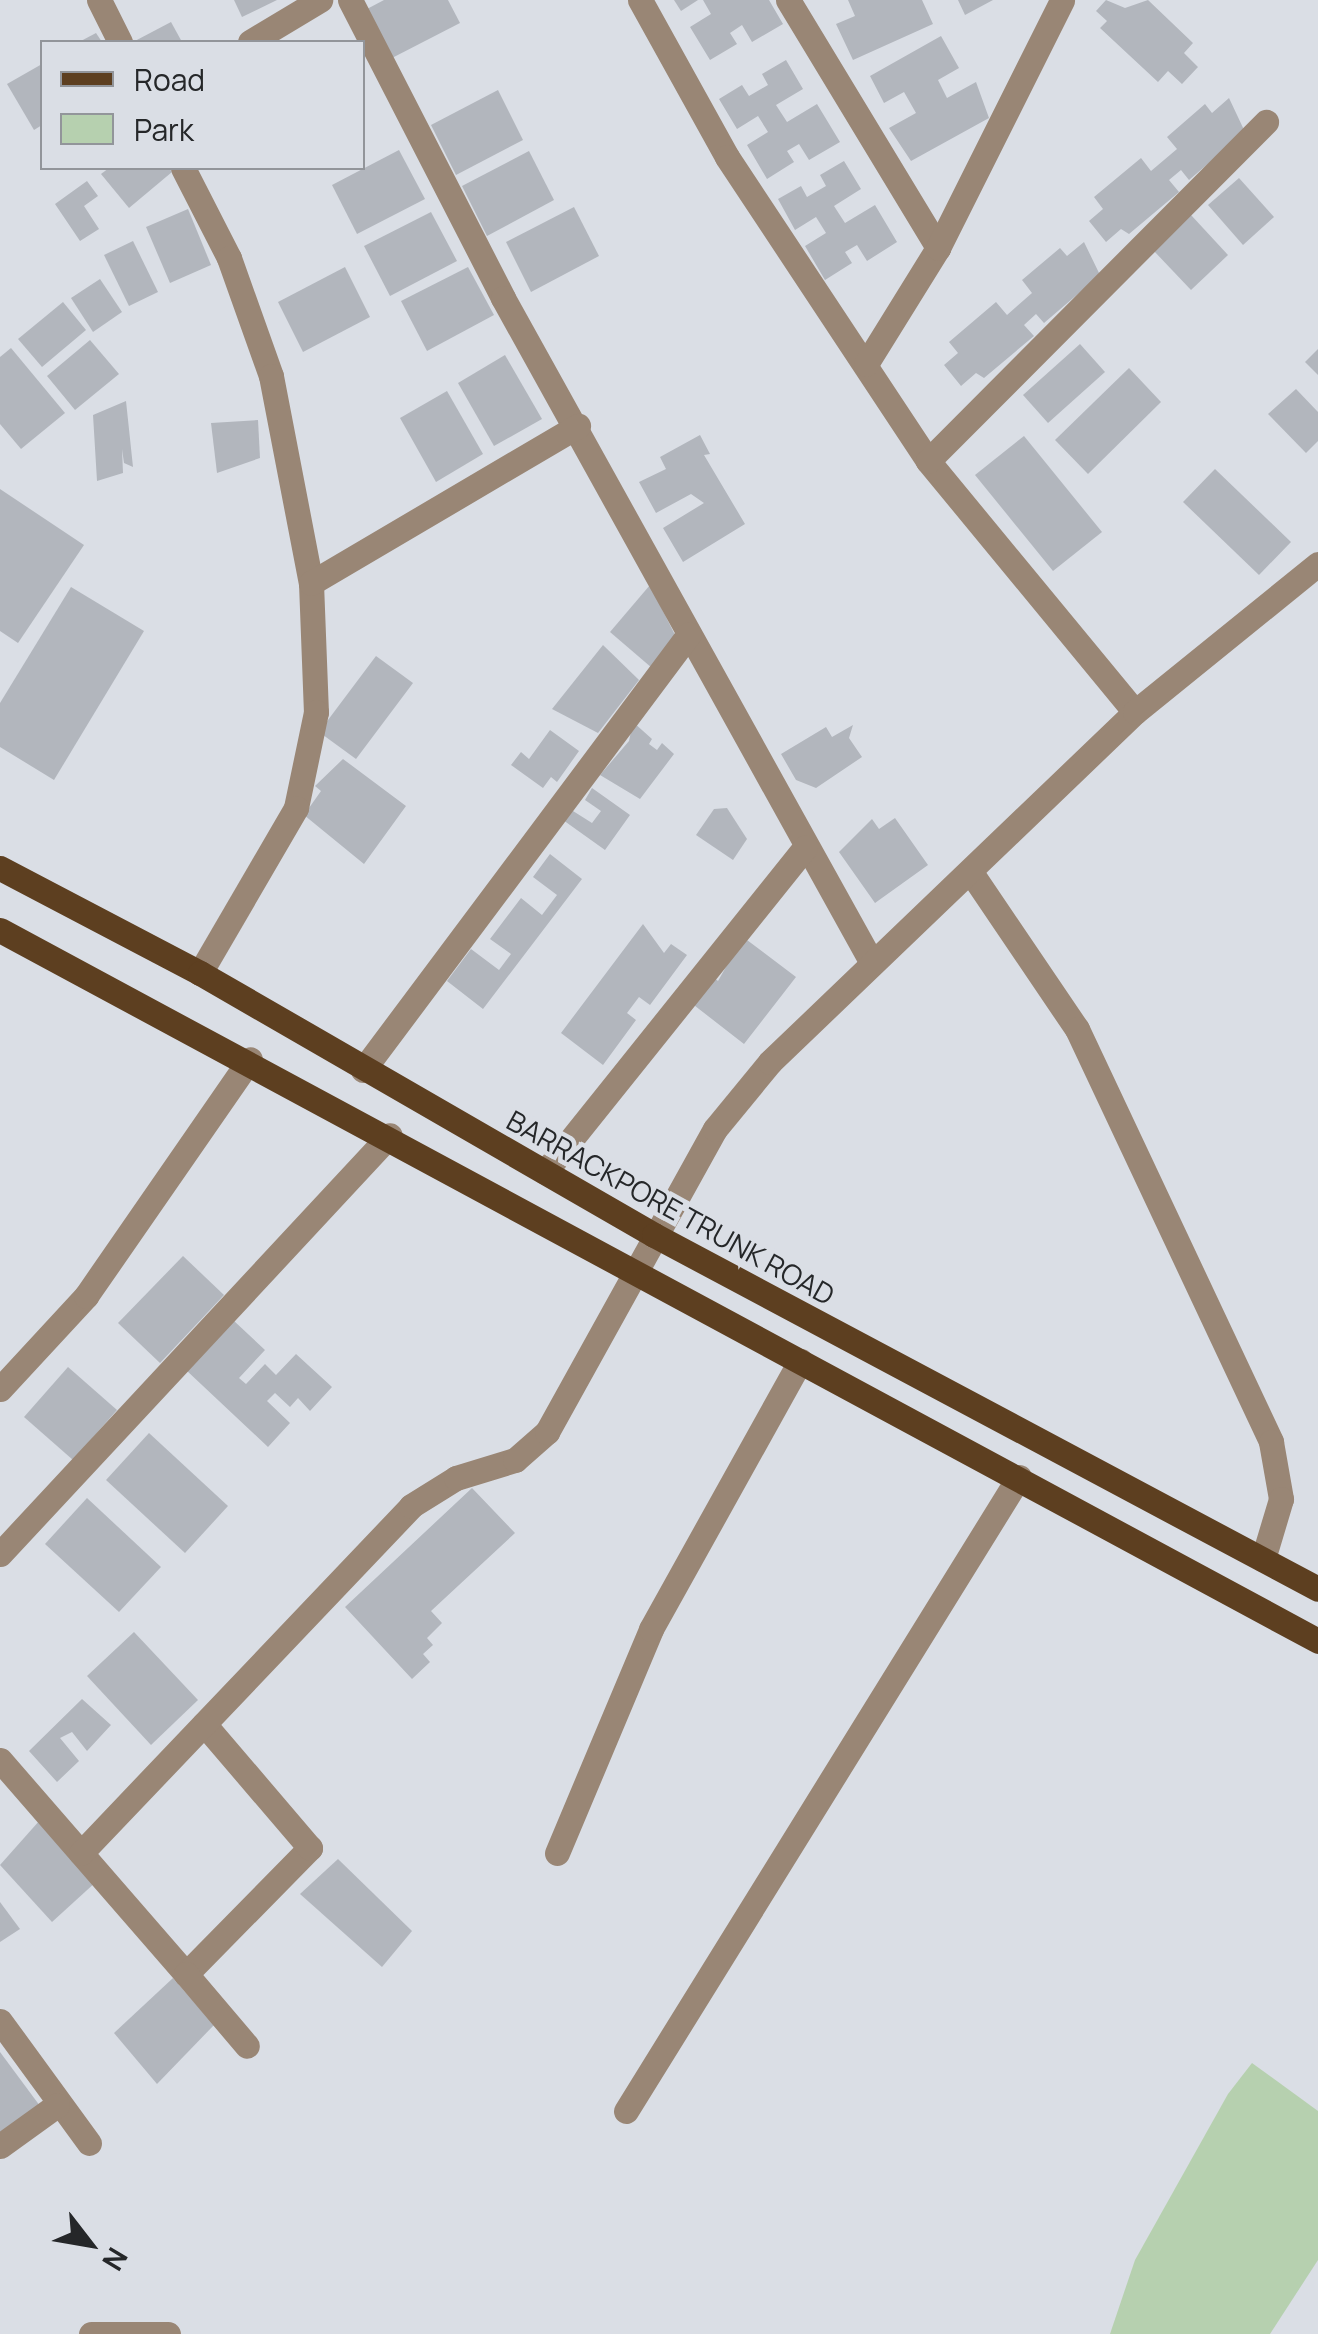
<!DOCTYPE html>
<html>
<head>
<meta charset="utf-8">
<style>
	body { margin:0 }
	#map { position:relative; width:1318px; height:2334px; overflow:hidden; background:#dadee5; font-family:Manrope,sans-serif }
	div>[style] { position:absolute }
	.green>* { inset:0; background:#b6d0af }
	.building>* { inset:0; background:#b2b6bd }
	.minor>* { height:25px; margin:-12.5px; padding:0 12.5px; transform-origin:12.5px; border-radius:12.5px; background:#998675 }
	.major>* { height:25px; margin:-12.5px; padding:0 12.5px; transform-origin:12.5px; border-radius:12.5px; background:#5d3f20 }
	span { translate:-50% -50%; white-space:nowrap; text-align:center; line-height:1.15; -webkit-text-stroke:9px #dadee5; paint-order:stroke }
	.street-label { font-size:28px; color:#252729 }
	.legend { position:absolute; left:40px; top:40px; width:325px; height:130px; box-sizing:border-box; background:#dadee5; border:2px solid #92959a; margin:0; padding:12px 18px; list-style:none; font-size:30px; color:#252729 }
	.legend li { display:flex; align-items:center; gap:20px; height:50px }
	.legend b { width:50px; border:2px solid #92959a }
	.north { position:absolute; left:40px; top:2194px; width:100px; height:100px; -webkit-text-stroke:8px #dadee5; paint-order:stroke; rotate:121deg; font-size:28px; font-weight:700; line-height:40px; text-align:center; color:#252729 }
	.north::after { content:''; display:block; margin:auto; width:35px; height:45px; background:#252729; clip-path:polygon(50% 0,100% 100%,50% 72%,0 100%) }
</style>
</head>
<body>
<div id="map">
	<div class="green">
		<div style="clip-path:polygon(1252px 2063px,1318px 2111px,1318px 2260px,1270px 2334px,1110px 2334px,1135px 2260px,1228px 2094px)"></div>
	</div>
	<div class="building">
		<div style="clip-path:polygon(234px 0,277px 0,242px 17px)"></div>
		<div style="clip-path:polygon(384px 0,448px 0,460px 23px,392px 58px,367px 9px)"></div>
		<div style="clip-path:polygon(674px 0,698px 0,681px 11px)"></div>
		<div style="clip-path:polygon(703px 0,769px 0,783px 24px,752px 42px,742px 25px,730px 33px,737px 44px,710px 60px,690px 27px,711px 14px)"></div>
		<div style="clip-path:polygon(848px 0,922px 0,933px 24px,853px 60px,836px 24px,855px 16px)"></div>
		<div style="clip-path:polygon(958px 0,993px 0,965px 15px)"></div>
		<div style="clip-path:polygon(1106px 0,1125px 8px,1148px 0,1193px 43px,1184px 53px,1198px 67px,1182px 84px,1168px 71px,1158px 82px,1100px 28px,1107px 21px,1096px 11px)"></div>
		<div style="clip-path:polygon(171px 22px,182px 42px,133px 42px)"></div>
		<div style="clip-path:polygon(96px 33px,102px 42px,79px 42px)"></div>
		<div style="clip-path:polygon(941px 36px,959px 68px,938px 80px,947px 98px,976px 82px,989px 118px,911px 161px,889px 128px,916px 113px,904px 92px,884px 103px,870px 76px)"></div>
		<div style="clip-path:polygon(786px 60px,803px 89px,776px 105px,787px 122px,817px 104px,840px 142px,809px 160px,799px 144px,787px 151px,794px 162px,767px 179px,747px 145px,768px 132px,758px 116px,737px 129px,719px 99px,742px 85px,749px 96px,768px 85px,762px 74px)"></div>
		<div style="clip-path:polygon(42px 64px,42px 125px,34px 130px,7px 84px)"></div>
		<div style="clip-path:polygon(498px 90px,523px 140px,456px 175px,431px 125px)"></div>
		<div style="clip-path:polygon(1229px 98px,1245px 132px,1189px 180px,1181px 170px,1169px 180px,1179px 192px,1129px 234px,1121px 229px,1106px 242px,1089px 221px,1103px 209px,1094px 197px,1141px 158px,1151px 171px,1177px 149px,1167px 137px,1205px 104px,1212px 113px)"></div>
		<div style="clip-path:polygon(399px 150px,425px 199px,357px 234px,332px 185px)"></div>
		<div style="clip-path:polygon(529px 151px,554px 200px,487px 236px,462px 186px)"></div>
		<div style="clip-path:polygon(844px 161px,861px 189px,834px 206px,845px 223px,875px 205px,897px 242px,867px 261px,857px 245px,845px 252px,852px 263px,825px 280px,805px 246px,826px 233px,816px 217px,795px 230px,778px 199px,801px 186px,807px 197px,826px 186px,820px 175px)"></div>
		<div style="clip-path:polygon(109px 168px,169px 168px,172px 172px,129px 208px,101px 174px)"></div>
		<div style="clip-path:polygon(1239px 178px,1274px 217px,1243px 245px,1208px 205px)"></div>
		<div style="clip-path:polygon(87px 181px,98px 196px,84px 206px,99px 229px,80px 241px,55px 204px)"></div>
		<div style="clip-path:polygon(574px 207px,599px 256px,531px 292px,506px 242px)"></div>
		<div style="clip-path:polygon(188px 209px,211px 265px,170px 283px,146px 227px)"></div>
		<div style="clip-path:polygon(431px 212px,457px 261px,390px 296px,364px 246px)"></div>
		<div style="clip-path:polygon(1191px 215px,1228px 255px,1191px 290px,1153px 250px)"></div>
		<div style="clip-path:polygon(133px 241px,158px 292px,129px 306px,104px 255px)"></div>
		<div style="clip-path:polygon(1084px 242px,1100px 275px,1044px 323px,1036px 314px,1024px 325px,1034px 336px,984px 378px,976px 373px,961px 386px,944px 365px,958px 353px,949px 342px,996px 302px,1007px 315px,1032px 293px,1022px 280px,1060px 248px,1067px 256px)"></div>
		<div style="clip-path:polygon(345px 267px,370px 317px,303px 352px,278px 302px)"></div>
		<div style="clip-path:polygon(468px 267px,494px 315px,427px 351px,401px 301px)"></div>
		<div style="clip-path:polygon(100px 279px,122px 312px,93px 332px,71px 298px)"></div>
		<div style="clip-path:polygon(63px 302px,86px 330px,42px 367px,18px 339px)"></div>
		<div style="clip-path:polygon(90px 340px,119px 374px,75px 410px,47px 376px)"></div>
		<div style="clip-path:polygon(1080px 344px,1105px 372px,1048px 423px,1023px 395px)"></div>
		<div style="clip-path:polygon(11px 348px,65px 413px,21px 449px,0 424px,0 357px)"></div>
		<div style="clip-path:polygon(1318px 349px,1318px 375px,1305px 362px)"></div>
		<div style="clip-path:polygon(505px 355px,542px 419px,494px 446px,458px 383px)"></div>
		<div style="clip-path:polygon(1129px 368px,1161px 402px,1088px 474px,1055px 440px)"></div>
		<div style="clip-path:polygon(1296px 389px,1318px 412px,1318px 441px,1306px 453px,1268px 414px)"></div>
		<div style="clip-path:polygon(447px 391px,483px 454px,436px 482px,400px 418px)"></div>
		<div style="clip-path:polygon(126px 401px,133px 467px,124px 463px,122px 449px,123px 473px,97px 481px,93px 415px)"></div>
		<div style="clip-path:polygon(258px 420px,260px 458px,217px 473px,211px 423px)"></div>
		<div style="clip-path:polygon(700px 435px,710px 454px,704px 455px,745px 524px,683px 562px,663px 528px,704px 503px,691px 494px,656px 513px,639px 482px,666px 469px,660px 457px)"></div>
		<div style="clip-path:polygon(1024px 436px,1102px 532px,1053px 571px,975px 475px)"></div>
		<div style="clip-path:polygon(1215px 469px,1291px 542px,1259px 575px,1183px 502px)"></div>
		<div style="clip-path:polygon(0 489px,84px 545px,18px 643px,0 631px)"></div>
		<div style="clip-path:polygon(650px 585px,677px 639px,652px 668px,610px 632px)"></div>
		<div style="clip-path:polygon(71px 587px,144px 631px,54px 780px,0 747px,0 703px)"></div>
		<div style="clip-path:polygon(603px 645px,639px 680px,598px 733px,552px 709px)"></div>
		<div style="clip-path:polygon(376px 656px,413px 683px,356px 759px,319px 732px)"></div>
		<div style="clip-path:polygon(633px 722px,652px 739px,649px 744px,657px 750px,662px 743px,674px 754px,640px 799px,600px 775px,629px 741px)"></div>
		<div style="clip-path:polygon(853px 725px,849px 738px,862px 757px,816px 788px,796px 780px,781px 754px,826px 727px,832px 737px)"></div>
		<div style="clip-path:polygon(550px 730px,579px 751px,557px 782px,551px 777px,543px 788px,511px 765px,521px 752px,529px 759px)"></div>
		<div style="clip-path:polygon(343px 759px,406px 806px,364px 864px,304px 815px,321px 791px,315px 786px)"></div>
		<div style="clip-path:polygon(592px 788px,630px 815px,605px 850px,563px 820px,573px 811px,592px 823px,601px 811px,585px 800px)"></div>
		<div style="clip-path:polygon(727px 808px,747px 839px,733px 860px,696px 835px,714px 809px)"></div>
		<div style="clip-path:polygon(895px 818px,928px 865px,875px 903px,839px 852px,872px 819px,879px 829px)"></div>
		<div style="clip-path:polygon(550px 854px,582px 879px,483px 1009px,447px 981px,471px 949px,499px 970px,511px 954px,490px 939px,521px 898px,542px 915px,557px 895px,533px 877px)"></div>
		<div style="clip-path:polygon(643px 924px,664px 953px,671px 944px,687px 955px,650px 1005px,639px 997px,627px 1013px,636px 1020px,603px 1065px,561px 1033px)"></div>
		<div style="clip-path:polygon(743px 937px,796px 977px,744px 1044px,690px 1002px,711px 975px,718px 981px)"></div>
		<div style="clip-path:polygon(183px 1256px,224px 1295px,160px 1363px,118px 1323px)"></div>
		<div style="clip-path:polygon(233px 1320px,265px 1350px,239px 1378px,246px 1384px,265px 1364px,276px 1375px,296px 1354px,332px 1387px,310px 1411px,298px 1398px,290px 1407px,275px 1393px,267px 1401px,290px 1423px,268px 1447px,186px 1370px)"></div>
		<div style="clip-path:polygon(68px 1367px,117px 1410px,73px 1460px,24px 1417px)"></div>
		<div style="clip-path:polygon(149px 1433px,228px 1506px,185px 1553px,106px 1480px)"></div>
		<div style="clip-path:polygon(472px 1488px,515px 1533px,431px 1611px,442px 1623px,427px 1638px,433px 1645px,423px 1654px,430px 1662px,412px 1679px,345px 1607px)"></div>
		<div style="clip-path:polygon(87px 1498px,161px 1567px,119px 1612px,45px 1544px)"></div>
		<div style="clip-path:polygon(134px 1632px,198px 1700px,151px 1745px,87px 1676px)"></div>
		<div style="clip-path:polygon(82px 1699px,111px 1725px,87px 1751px,72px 1732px,60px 1738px,79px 1761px,57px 1782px,29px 1751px)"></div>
		<div style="clip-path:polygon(40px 1820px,97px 1881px,52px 1922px,0 1865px)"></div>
		<div style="clip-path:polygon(338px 1859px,412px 1931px,382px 1967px,300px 1894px)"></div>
		<div style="clip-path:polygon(0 1902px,20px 1929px,0 1942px)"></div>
		<div style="clip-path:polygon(173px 1978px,214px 2025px,157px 2084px,114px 2033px)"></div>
		<div style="clip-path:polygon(0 2052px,40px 2106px,0 2136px)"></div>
	</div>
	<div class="minor">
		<div style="left:99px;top:0;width:47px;rotate:63.4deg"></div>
		<div style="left:350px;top:0;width:335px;rotate:62.8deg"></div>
		<div style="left:503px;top:298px;width:761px;rotate:60.97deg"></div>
		<div style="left:640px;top:0;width:179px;rotate:61deg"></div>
		<div style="left:727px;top:157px;width:364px;rotate:56.5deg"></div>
		<div style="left:928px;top:461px;width:325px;rotate:50.5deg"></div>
		<div style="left:788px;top:0;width:290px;rotate:58.8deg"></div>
		<div style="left:250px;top:42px;width:82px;rotate:-31deg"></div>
		<div style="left:183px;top:168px;width:101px;rotate:62.9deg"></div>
		<div style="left:229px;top:258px;width:125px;rotate:70.4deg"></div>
		<div style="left:271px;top:376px;width:211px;rotate:79.1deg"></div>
		<div style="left:311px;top:583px;width:129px;rotate:87.8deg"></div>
		<div style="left:316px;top:712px;width:98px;rotate:101.8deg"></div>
		<div style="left:296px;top:808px;width:191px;rotate:120.2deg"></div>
		<div style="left:866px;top:364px;width:137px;rotate:-58.2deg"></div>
		<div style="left:938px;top:248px;width:277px;rotate:-63.4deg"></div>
		<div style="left:928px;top:461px;width:479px;rotate:-45.1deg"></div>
		<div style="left:311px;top:583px;width:310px;rotate:-30.5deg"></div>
		<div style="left:972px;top:874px;width:187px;rotate:55.9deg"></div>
		<div style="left:1077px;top:1029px;width:456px;rotate:64.8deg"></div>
		<div style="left:1271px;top:1442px;width:58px;rotate:80deg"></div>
		<div style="left:1281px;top:1499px;width:63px;rotate:106.7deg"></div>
		<div style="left:363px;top:1070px;width:544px;rotate:-53.21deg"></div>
		<div style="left:545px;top:1172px;width:416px;rotate:-51.3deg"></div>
		<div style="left:0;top:1389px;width:127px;rotate:-47.2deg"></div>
		<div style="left:86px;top:1296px;width:288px;rotate:-55.3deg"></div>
		<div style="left:0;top:1554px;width:572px;rotate:-47.05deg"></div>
		<div style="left:0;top:1760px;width:284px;rotate:49deg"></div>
		<div style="left:186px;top:1974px;width:177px;rotate:-45.5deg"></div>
		<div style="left:310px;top:1848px;width:163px;rotate:-130.5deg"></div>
		<div style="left:81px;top:1853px;width:479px;rotate:-46.4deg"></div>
		<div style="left:411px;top:1506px;width:53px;rotate:-31.9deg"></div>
		<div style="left:456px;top:1478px;width:62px;rotate:-17deg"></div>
		<div style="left:515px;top:1460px;width:43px;rotate:-41.2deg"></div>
		<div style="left:547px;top:1432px;width:346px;rotate:-61deg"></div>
		<div style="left:715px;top:1129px;width:87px;rotate:-50.6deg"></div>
		<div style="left:770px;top:1062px;width:506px;rotate:-43.8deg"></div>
		<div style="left:1135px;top:712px;width:235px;rotate:-39deg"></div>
		<div style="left:557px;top:1853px;width:243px;rotate:-67.2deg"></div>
		<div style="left:651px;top:1629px;width:307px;rotate:-60.9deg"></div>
		<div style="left:186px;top:1974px;width:94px;rotate:49.7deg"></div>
		<div style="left:0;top:2021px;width:151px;rotate:53.9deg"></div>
		<div style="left:626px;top:2111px;width:746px;rotate:-58.21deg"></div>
		<div style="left:0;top:2146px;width:70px;rotate:-35.7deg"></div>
		<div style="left:91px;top:2334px;width:77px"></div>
	</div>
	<div class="major">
		<div style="left:0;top:868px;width:226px;rotate:27.7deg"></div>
		<div style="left:200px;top:973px;width:524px;rotate:29.99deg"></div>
		<div style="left:654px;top:1235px;width:752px;rotate:28.06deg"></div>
		<div style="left:0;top:930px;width:1498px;rotate:28.34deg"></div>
	</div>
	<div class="street-label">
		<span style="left:671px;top:1207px;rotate:29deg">BARRACKPORE TRUNK ROAD</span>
	</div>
	<ul class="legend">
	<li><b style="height:12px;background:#5d3f20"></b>Road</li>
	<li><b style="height:28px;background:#b6d0af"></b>Park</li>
	</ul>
	<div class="north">N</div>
</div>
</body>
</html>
